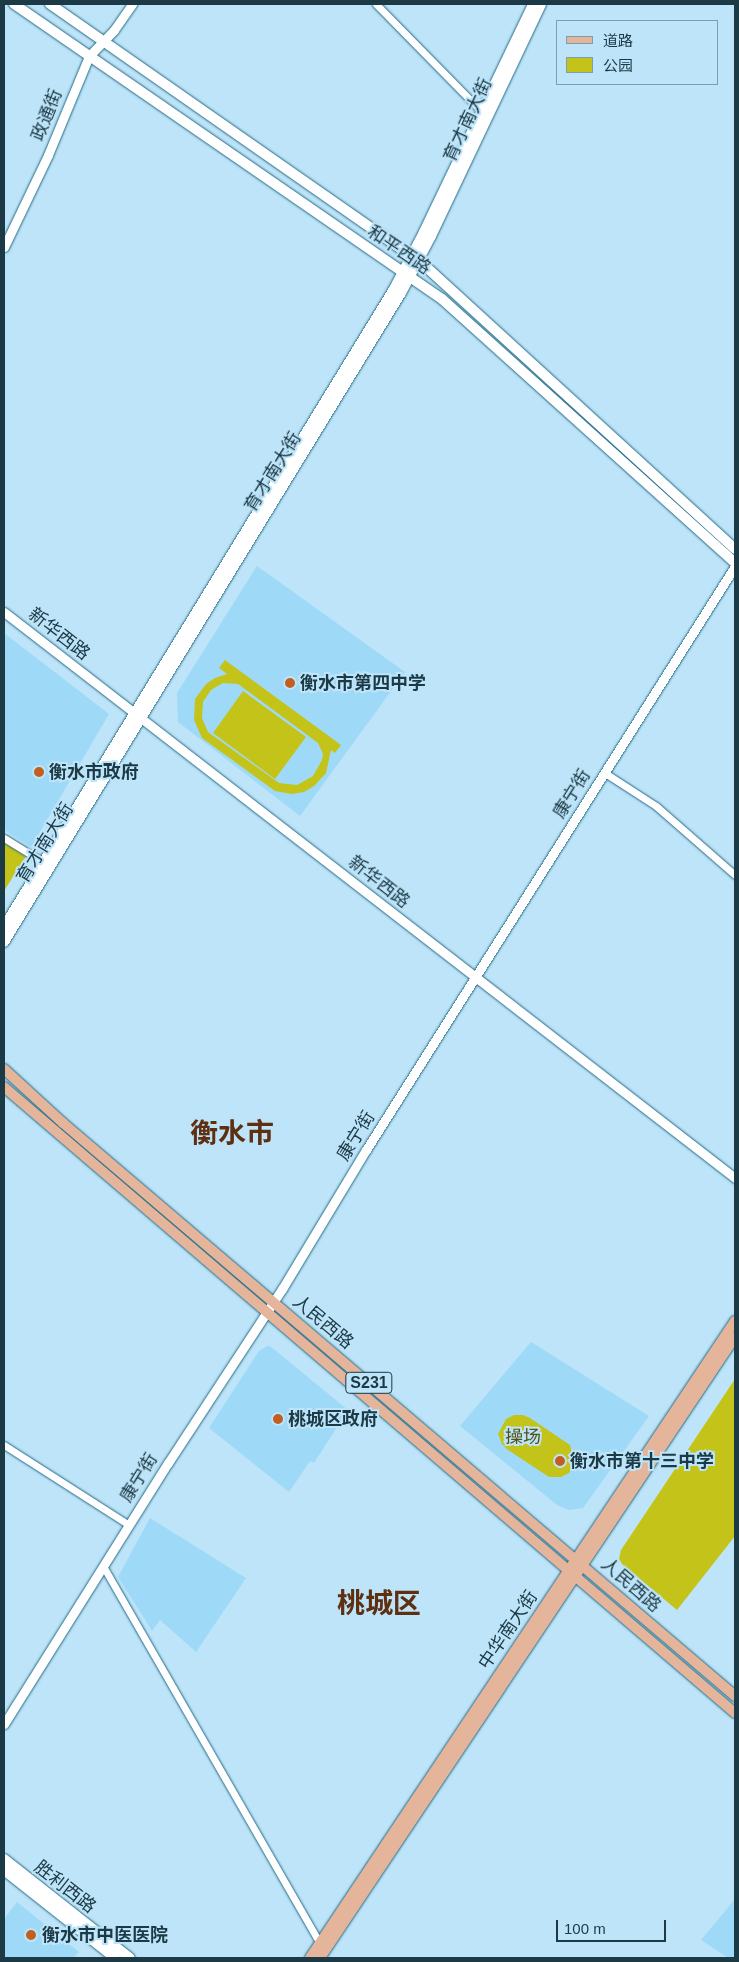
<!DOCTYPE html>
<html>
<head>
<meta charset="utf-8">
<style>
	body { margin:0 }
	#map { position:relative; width:739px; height:1962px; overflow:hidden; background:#bde4f8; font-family:Arial,"Noto Sans SC",sans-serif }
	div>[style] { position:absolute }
	.built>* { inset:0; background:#9edaf8 }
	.green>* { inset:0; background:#c4c319 }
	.roads { filter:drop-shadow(0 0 1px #236a87) drop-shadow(0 0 1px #236a87) }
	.minor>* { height:7px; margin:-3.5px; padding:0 3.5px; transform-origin:3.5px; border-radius:3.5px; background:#fff }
	.tertiary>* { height:9px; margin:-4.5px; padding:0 4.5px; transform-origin:4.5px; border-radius:4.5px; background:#fff }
	.secondary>* { height:10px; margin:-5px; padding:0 5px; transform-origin:5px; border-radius:5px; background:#fff }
	.primary>* { height:10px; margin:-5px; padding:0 5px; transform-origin:5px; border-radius:5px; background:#e4b59a }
	.dots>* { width:14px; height:14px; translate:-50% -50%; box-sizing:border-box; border:2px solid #bde4f8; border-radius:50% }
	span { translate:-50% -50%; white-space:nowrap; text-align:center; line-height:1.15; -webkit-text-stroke:4px #bde4f8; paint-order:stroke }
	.shield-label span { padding:1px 4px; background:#bde4f8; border:1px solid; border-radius:4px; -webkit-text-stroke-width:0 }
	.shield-label { font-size:16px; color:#1c3946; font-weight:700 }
	.street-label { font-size:18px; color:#1c3946 }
	.poi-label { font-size:18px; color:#1c3946; font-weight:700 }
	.left { translate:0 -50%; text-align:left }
	.park-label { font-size:18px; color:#535317 }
	.town-label { font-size:28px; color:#5e2f11; font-weight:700 }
	.frame { position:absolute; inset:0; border:5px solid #1c3946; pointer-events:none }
	.legend { position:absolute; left:556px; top:20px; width:162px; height:65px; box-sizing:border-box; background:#bde4f8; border:1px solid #7da0b1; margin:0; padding:6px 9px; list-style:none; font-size:15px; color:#1c3946 }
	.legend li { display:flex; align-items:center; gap:10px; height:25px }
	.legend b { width:25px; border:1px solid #7da0b1 }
	.scale { position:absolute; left:556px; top:1920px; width:110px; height:22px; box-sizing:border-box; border:2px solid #1c3946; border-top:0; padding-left:6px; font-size:15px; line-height:18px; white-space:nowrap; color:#1c3946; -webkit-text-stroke:4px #bde4f8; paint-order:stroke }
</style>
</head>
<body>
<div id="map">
	<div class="built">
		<div style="clip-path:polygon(257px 566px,405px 672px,300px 816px,178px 722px,177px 693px)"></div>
		<div style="clip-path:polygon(4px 633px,109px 714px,31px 847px,4px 830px)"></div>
		<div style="clip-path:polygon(531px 1342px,649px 1416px,583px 1508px,569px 1510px,557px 1505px,460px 1426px)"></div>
		<div style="clip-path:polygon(267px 1346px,270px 1346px,348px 1410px,314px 1463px,310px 1461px,289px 1492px,209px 1428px,259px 1351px)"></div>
		<div style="clip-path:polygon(150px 1518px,246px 1578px,196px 1652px,160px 1620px,152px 1631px,118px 1577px)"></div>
		<div style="clip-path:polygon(735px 1899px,735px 1958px,728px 1958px,701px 1940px)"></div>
		<div style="clip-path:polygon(17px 1902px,79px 1952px,73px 1958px,4px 1958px,4px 1919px)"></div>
	</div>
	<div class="green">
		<div style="clip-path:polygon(evenodd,225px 660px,341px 745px,335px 753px,331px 750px,326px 773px,314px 786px,304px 792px,292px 794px,275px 791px,202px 738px,194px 720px,195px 699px,206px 684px,215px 678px,227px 674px,219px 668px,225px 660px,223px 683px,238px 684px,318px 743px,323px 754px,322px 760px,313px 776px,297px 785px,279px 783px,208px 732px,202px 718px,203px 702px,211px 690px,223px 683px)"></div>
		<div style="clip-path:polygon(243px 691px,306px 737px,275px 779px,213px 733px)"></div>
		<div style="clip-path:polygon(4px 842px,26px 856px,4px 891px)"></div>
		<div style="clip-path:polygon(735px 1379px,735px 1536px,677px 1610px,622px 1564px,619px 1559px,621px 1550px)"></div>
		<div style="clip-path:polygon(514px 1415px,523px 1415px,530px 1418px,570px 1445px,575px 1463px,569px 1473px,561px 1477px,549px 1477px,508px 1450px,502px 1444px,498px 1434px,506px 1419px)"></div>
	</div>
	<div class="roads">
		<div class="minor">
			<div style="left:376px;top:4px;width:151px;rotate:45.5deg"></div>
			<div style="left:605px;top:773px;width:61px;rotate:32.9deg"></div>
			<div style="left:656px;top:806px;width:105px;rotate:41.1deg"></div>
			<div style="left:4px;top:838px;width:46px;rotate:31.6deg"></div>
			<div style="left:4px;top:1445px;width:148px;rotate:32.6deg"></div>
			<div style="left:103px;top:1566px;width:435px;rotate:60.1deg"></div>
		</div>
		<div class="tertiary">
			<div style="left:4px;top:247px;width:102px;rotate:-64.4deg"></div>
			<div style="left:48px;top:155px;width:107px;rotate:-67.5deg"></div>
			<div style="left:89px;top:56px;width:36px;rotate:-46deg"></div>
			<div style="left:114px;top:30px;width:32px;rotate:-55deg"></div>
			<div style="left:4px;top:612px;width:925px;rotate:37.75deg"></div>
			<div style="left:4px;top:1724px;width:308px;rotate:-57.9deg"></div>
			<div style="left:168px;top:1463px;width:208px;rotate:-56.8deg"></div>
			<div style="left:282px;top:1289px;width:162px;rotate:-58.9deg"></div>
			<div style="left:366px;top:1150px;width:691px;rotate:-57.71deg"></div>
		</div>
		<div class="secondary">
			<div style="left:14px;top:4px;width:520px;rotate:34.58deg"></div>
			<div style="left:442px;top:299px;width:394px;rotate:42deg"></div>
			<div style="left:50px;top:4px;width:456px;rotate:34.9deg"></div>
			<div style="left:424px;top:265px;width:421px;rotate:42.4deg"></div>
			<div style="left:4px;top:927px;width:748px;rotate:-58.56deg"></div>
			<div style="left:394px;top:289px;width:64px;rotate:-62.2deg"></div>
			<div style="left:424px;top:232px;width:253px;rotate:-64.4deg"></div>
			<div style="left:4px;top:942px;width:761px;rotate:-58.55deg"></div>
			<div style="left:401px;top:293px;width:64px;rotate:-62.2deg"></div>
			<div style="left:431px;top:236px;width:257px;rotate:-64.6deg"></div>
			<div style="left:4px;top:1859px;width:160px;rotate:38.2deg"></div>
			<div style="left:4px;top:1870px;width:142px;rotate:38.4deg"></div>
		</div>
		<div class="primary">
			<div style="left:4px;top:1069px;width:80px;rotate:42.5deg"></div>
			<div style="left:63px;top:1123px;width:883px;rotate:40.45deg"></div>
			<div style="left:4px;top:1087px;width:962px;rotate:40.58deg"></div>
			<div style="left:310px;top:1958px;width:766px;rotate:-56.29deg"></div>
			<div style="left:320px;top:1958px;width:747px;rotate:-56.25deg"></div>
		</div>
	</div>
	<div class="dots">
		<div style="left:290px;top:683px;background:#c05f1f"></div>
		<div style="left:39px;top:772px;background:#c05f1f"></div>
		<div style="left:278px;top:1419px;background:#c05f1f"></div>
		<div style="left:560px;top:1461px;background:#c05f1f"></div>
		<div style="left:31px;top:1935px;background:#c05f1f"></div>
	</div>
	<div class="shield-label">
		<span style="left:369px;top:1383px">S231</span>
	</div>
	<div class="street-label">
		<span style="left:47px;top:115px;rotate:-68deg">政通街</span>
		<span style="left:468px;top:120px;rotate:-65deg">育才南大街</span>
		<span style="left:399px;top:250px;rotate:34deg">和平西路</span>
		<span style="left:273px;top:472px;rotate:-58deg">育才南大街</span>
		<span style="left:59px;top:634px;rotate:38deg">新华西路</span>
		<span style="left:572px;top:794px;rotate:-58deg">康宁街</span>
		<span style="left:45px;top:843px;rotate:-58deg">育才南大街</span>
		<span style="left:379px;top:882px;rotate:38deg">新华西路</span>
		<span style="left:356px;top:1136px;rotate:-58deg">康宁街</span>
		<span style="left:323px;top:1322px;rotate:40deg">人民西路</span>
		<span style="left:139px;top:1478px;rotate:-58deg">康宁街</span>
		<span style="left:631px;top:1585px;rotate:41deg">人民西路</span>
		<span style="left:508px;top:1630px;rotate:-56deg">中华南大街</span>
		<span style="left:65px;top:1887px;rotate:38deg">胜利西路</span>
	</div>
	<div class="poi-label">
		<span class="left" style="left:300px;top:683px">衡水市第四中学</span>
		<span class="left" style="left:49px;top:772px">衡水市政府</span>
		<span class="left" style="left:288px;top:1419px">桃城区政府</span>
		<span class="left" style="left:570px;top:1461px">衡水市第十三中学</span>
		<span class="left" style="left:42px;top:1935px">衡水市中医医院</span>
	</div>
	<div class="park-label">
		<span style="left:523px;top:1437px">操场</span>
	</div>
	<div class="town-label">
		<span style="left:232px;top:1134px">衡水市</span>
		<span style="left:379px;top:1604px">桃城区</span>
	</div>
	<div class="frame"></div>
	<ul class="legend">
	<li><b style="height:6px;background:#e4b59a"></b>道路</li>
	<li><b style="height:14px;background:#c4c319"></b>公园</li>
	</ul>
	<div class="scale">100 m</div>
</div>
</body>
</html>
